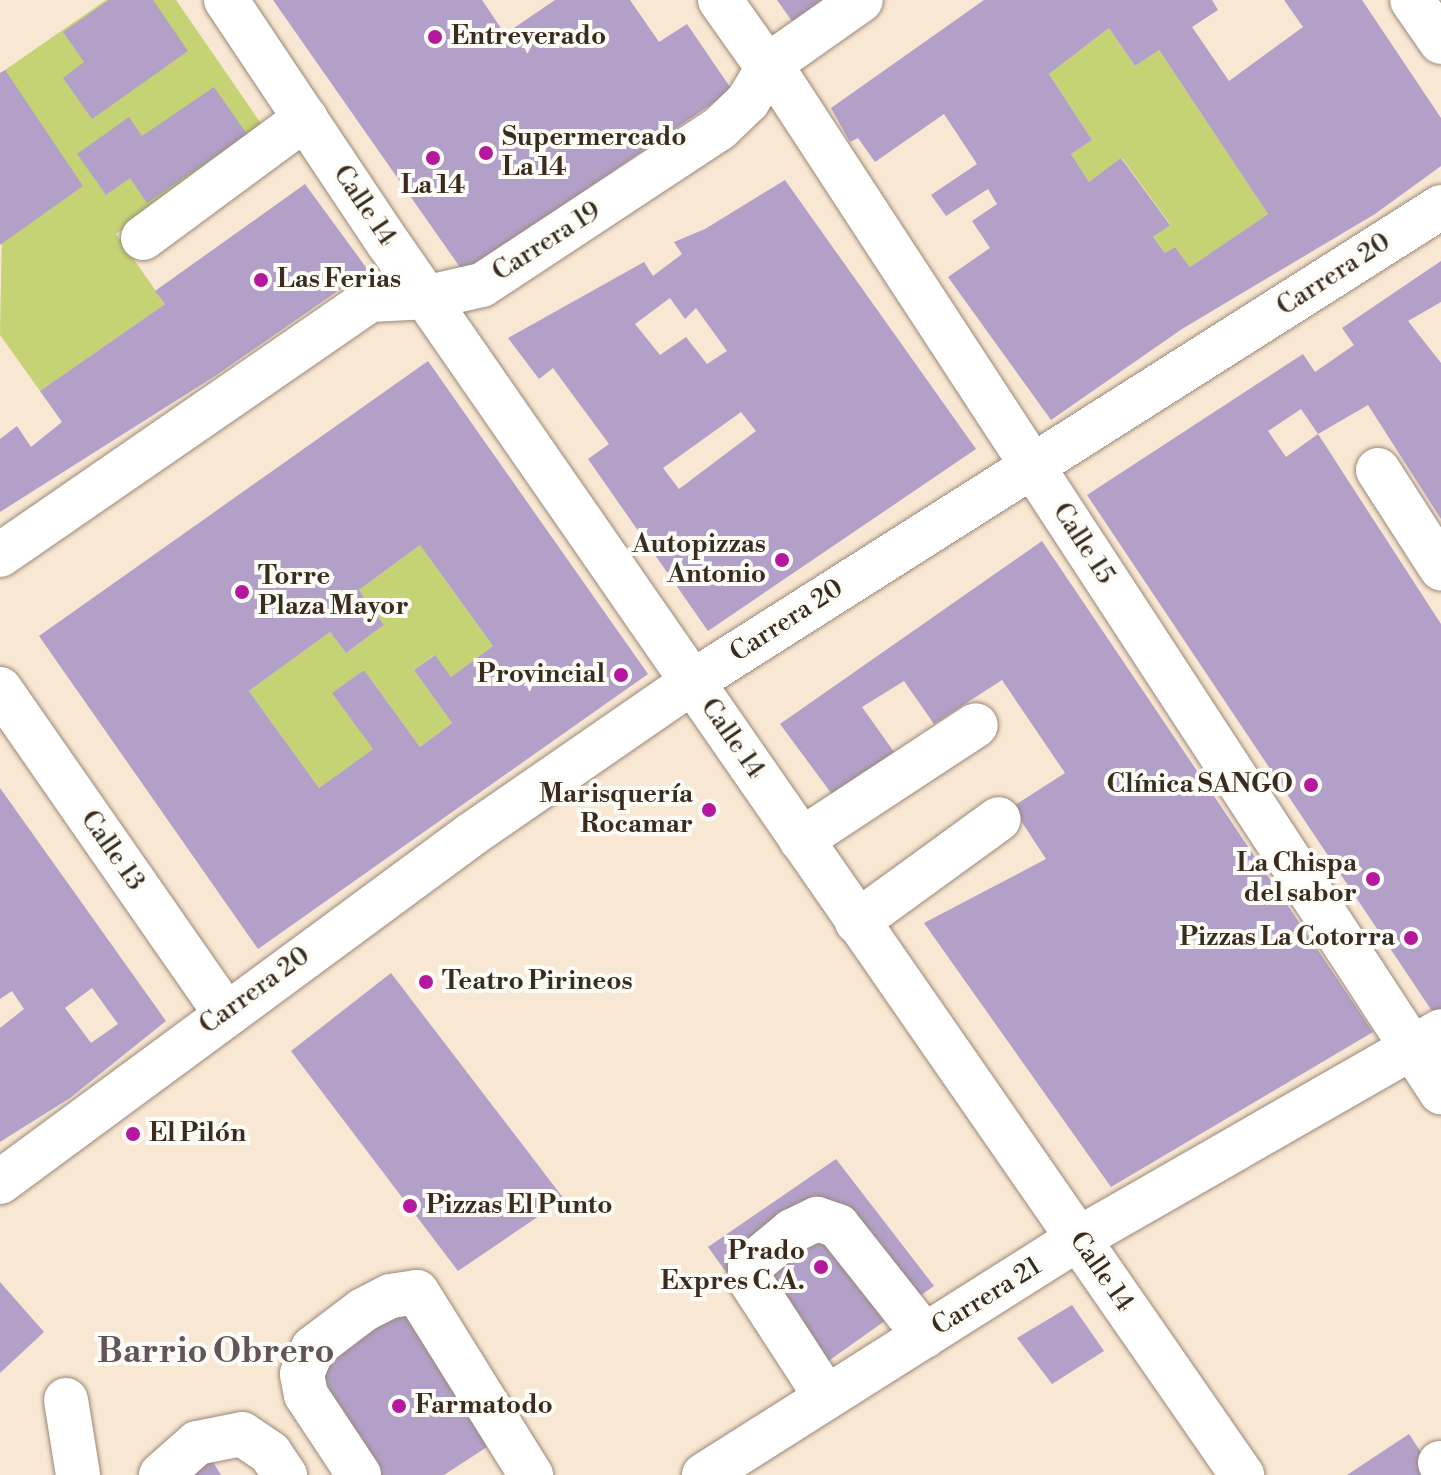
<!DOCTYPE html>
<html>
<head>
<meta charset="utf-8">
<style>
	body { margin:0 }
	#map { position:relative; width:1441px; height:1475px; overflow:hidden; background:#f8e7d2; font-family:"Libre Bodoni",serif }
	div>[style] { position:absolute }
	.green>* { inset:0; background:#c5d375 }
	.building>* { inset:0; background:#b2a0c8 }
	.roads { filter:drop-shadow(0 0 2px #9a8878) drop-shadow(0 0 2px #9a8878) }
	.minor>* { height:44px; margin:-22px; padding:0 22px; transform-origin:22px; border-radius:22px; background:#fff }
	.dots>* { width:22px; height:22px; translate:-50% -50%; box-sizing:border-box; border:4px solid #fdfcf7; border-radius:50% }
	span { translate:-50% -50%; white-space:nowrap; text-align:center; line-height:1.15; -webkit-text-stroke:8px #fdfcf7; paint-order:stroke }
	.poi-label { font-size:26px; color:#3b2a1e; font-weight:700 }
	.left { translate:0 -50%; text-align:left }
	.right { translate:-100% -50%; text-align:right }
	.street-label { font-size:26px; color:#3b2a1e }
	.district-label { font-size:34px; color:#65535a; font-weight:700 }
</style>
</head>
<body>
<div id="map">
	<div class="green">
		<div style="clip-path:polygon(106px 0,176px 0,264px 128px,116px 234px,165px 304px,40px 391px,0 335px,5px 70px)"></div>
		<div style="clip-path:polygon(1109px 28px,1135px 66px,1159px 50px,1268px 214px,1190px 267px,1175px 247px,1165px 253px,1153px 237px,1170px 224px,1122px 158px,1089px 182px,1071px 154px,1092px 140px,1049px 74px)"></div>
		<div style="clip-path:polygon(420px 545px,493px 646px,451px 677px,434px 655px,414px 670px,452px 723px,420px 747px,364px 670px,333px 693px,373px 749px,319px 788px,249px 691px,330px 632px,346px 653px,384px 625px,359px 590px)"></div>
	</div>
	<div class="building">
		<div style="clip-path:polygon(109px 0,153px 0,188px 51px,92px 119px,63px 78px,84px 62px,63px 32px)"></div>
		<div style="clip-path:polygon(273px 0,482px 0,505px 34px,555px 0,630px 0,659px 42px,687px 24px,732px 90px,464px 273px)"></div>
		<div style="clip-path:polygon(777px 0,828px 0,794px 24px)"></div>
		<div style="clip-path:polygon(evenodd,984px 0,1212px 0,1218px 10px,1192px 27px,1229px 81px,1303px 27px,1284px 0,1362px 0,1441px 118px,1441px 166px,1375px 214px,1182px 329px,1051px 420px,948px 277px,990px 248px,972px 221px,997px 204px,988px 189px,946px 216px,931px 195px,977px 164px,944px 114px,875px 162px,858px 138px,850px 142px,831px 108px,984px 0,1109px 28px,1135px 66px,1159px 50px,1268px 214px,1190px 267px,1175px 247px,1165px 253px,1153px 237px,1170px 225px,1121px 158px,1089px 182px,1071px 154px,1092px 140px,1049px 74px,1109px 28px)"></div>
		<div style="clip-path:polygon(5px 70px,83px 186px,0 245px,0 73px)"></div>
		<div style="clip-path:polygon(214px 87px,247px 134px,147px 203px,130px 178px,106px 195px,77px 154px,129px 117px,142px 136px)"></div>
		<div style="clip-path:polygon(evenodd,785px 180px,976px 449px,708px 631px,588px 459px,609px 444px,553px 368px,539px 379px,508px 338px,644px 262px,653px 276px,682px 254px,674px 242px,705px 229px,785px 180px,670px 298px,685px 319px,696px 308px,727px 351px,707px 364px,686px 337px,660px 355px,635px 324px,670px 298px,785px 180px,741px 412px,756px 431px,679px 489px,663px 468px,741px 412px)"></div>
		<div style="clip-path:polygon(305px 184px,368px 270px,215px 376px,0 512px,0 439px,17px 426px,31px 447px,62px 422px,40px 391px,165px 304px,155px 291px)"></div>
		<div style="clip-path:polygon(1441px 261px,1441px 302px,1408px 321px,1441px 363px,1441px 519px,1368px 405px,1318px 434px,1301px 409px,1268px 431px,1286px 457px,1318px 434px,1441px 624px,1441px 1013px,1436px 1017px,1087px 495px,1303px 354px,1315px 372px,1354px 345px,1342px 328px)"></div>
		<div style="clip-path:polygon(evenodd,428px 361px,648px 674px,258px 949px,39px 636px,428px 361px,420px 545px,493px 646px,451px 677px,435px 655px,414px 670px,452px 723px,420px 747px,364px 670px,332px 693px,373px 749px,319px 788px,249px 691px,330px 632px,346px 653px,384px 625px,359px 590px,420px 545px)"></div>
		<div style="clip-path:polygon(1042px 541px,1373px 1032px,1111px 1187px,924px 923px,1046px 859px,1012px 807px,1065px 773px,1002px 680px,934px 724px,904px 681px,862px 707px,899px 759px,837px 801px,780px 724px)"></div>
		<div style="clip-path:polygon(evenodd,0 788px,166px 1021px,70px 1098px,0 1142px,0 1028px,24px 1009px,12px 991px,0 999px,0 788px,92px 988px,118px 1024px,91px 1043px,65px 1008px,92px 988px)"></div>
		<div style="clip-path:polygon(391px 973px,564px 1199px,458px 1271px,291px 1051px)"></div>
		<div style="clip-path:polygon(836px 1159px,934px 1286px,803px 1379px,708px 1247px)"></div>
		<div style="clip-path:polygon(0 1282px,44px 1332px,0 1373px)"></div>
		<div style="clip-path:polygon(1072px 1305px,1104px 1351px,1052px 1384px,1017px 1338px)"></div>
		<div style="clip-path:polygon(400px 1308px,490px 1445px,444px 1475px,380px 1475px,309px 1367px)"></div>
		<div style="clip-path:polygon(1409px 1434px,1436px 1475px,1347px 1475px)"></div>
		<div style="clip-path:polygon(211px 1459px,221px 1475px,187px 1475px)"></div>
	</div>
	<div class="roads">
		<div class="minor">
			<div style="left:226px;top:0;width:293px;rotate:56.3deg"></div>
			<div style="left:389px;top:244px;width:1498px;rotate:55.28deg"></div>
			<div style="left:720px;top:0;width:75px;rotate:54.8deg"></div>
			<div style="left:763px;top:61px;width:8px;rotate:23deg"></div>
			<div style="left:770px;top:64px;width:1228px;rotate:56.87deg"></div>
			<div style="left:1412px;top:0;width:51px;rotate:55.4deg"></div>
			<div style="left:143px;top:238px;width:202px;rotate:-36.4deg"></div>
			<div style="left:1378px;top:470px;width:117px;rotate:57.3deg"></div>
			<div style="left:0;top:555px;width:449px;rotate:-34.6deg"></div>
			<div style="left:370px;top:300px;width:59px;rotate:-2.9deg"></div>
			<div style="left:429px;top:297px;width:54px;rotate:-12.8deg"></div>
			<div style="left:482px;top:285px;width:284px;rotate:-33.4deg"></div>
			<div style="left:719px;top:129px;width:40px;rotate:-44deg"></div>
			<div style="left:748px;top:101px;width:43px;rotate:-59.3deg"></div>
			<div style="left:770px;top:64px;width:111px;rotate:-35.1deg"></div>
			<div style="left:0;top:689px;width:394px;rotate:55.2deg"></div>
			<div style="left:801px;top:840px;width:209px;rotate:-33.3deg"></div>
			<div style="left:857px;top:922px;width:175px;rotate:-36deg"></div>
			<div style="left:0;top:1182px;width:586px;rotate:-36.4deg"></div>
			<div style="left:472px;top:834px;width:267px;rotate:-34.6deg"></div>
			<div style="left:692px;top:682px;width:887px;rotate:-32.38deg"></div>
			<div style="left:826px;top:1397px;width:140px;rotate:-123deg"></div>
			<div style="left:750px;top:1280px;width:14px;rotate:-90deg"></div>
			<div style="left:750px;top:1266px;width:55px;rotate:-39.8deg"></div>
			<div style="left:792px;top:1231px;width:28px;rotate:-26deg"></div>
			<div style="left:817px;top:1219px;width:22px;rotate:18deg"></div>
			<div style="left:838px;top:1226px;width:140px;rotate:51.7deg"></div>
			<div style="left:66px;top:1400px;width:76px;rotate:80.9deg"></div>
			<div style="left:1440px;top:1463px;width:1px"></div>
			<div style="left:161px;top:1475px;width:48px;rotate:-41.6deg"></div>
			<div style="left:197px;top:1443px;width:46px;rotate:-11.3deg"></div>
			<div style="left:242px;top:1434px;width:34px;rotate:34deg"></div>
			<div style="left:270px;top:1453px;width:27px;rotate:56deg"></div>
			<div style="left:359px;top:1475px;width:96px;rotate:-123.5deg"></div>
			<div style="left:306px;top:1395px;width:21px;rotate:-101deg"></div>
			<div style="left:302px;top:1374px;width:28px;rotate:-67deg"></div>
			<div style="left:313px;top:1348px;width:63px;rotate:-37.2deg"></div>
			<div style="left:363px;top:1310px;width:31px;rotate:-27deg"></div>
			<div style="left:391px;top:1296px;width:26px;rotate:-9deg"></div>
			<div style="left:417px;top:1292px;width:216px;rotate:58.1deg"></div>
			<div style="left:704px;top:1475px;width:442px;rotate:-32.3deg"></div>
			<div style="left:1078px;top:1239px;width:418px;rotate:-29.8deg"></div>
		</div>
	</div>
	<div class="dots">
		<div style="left:435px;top:37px;background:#b5179e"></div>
		<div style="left:486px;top:153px;background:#b5179e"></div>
		<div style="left:433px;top:158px;background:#b5179e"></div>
		<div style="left:261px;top:280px;background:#b5179e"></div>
		<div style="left:782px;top:560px;background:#b5179e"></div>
		<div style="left:242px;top:592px;background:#b5179e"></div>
		<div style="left:621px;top:675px;background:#b5179e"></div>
		<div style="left:1311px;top:785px;background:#b5179e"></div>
		<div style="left:709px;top:810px;background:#b5179e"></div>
		<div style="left:1373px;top:879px;background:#b5179e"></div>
		<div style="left:1411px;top:938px;background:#b5179e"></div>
		<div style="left:426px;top:982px;background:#b5179e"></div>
		<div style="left:133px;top:1134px;background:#b5179e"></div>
		<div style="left:410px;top:1206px;background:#b5179e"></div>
		<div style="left:821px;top:1267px;background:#b5179e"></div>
		<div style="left:399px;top:1406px;background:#b5179e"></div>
	</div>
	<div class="poi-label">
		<span class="left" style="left:451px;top:37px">Entreverado</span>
		<span class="left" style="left:502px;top:153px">Supermercado<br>La 14</span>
		<span style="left:433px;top:186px">La 14</span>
		<span class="left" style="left:277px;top:280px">Las Ferias</span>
		<span class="right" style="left:766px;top:560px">Autopizzas<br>Antonio</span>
		<span class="left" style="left:258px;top:592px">Torre<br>Plaza Mayor</span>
		<span class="right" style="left:605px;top:675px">Provincial</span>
		<span class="right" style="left:1293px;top:785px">Clínica SANGO</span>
		<span class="right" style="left:693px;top:810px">Marisquería<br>Rocamar</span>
		<span class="right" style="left:1357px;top:879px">La Chispa<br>del sabor</span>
		<span class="right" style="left:1395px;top:938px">Pizzas La Cotorra</span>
		<span class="left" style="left:442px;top:982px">Teatro Pirineos</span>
		<span class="left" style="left:149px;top:1134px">El Pilón</span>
		<span class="left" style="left:426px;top:1206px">Pizzas El Punto</span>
		<span class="right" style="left:805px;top:1267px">Prado<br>Expres C.A.</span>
		<span class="left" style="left:415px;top:1406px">Farmatodo</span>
	</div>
	<div class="street-label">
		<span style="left:364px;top:206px;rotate:56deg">Calle 14</span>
		<span style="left:547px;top:242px;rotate:-33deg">Carrera 19</span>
		<span style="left:1334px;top:275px;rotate:-33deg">Carrera 20</span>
		<span style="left:1083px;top:544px;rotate:57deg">Calle 15</span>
		<span style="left:787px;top:621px;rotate:-33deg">Carrera 20</span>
		<span style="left:732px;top:739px;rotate:55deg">Calle 14</span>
		<span style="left:112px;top:851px;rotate:55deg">Calle 13</span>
		<span style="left:255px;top:991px;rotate:-36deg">Carrera 20</span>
		<span style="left:1101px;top:1272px;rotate:55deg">Calle 14</span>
		<span style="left:987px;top:1297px;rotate:-32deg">Carrera 21</span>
	</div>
	<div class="district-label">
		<span style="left:216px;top:1353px">Barrio Obrero</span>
	</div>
</div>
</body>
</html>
